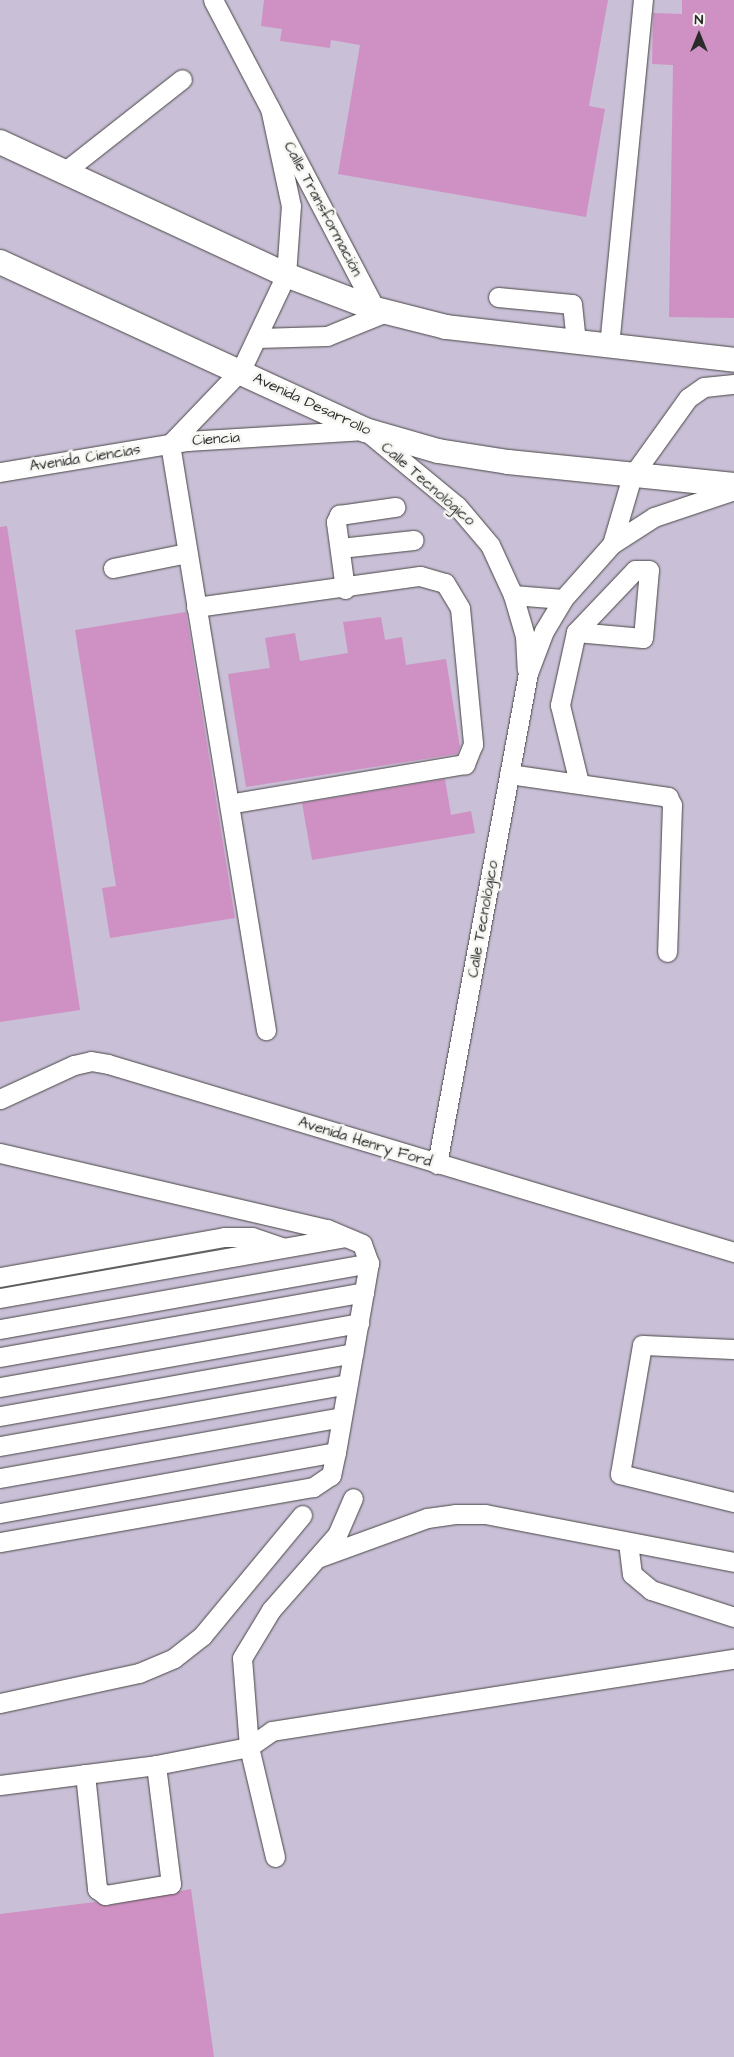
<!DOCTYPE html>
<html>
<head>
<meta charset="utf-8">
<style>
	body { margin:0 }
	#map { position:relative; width:734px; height:2057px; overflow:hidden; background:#f2e8d4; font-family:"Architects Daughter",sans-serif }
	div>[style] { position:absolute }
	.industrial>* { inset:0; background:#c9bfd7 }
	.building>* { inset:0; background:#cf91c3 }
	.roads { filter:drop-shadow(0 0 1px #494744) drop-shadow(0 0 1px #494744) }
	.minor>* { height:19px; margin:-9.5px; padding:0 9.5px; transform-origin:9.5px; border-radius:9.5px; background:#fff }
	.major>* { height:24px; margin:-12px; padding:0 12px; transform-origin:12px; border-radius:12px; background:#fff }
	span { translate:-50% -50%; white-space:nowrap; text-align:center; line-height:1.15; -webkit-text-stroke:5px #f6f6f2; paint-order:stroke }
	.street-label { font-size:15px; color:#2b2b2b }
	.north { position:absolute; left:674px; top:10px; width:50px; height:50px; -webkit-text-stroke:4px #f6f6f2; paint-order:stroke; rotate:0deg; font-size:14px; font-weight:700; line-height:20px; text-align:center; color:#2b2b2b }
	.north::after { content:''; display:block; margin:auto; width:18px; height:22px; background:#2b2b2b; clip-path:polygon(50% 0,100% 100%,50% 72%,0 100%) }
</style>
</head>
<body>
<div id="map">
	<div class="industrial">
		<div style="clip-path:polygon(0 0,734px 0,734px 2057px,0 2057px)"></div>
	</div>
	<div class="building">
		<div style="clip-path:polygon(264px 0,608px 0,589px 106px,605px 109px,586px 217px,338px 174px,360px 45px,331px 40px,330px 48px,280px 41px,282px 29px,261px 26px)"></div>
		<div style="clip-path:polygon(682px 0,734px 0,734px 318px,669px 317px,673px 65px,652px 64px,653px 13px,682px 14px)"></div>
		<div style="clip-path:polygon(7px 526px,80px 1010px,0 1022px,0 527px)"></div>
		<div style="clip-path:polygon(186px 612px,235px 918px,110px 938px,102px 888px,116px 886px,75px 630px)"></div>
		<div style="clip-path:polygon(381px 617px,385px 640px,402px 637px,406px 665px,446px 659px,460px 747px,457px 754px,246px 787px,228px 674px,270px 668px,265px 638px,295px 633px,300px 661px,348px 653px,343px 622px)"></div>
		<div style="clip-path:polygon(445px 779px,451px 815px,471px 811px,475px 833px,312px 860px,302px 803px)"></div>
		<div style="clip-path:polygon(191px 1889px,214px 2057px,0 2057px,0 1914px,95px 1902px,107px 1906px)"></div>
	</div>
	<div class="roads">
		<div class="minor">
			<div style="left:213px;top:0;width:349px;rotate:62.3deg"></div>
			<div style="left:64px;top:172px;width:150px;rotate:-38.2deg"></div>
			<div style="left:498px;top:297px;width:74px;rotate:5.4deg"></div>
			<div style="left:572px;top:304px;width:38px;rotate:84deg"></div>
			<div style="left:257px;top:338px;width:70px;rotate:-1.6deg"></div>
			<div style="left:327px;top:336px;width:64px;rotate:-22.1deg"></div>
			<div style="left:609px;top:346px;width:348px;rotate:-84.4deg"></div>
			<div style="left:170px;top:444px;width:594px;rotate:80.7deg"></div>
			<div style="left:170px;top:444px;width:103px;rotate:-46.2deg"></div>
			<div style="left:241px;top:370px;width:105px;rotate:-64.7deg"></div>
			<div style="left:286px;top:275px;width:69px;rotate:-85.9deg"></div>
			<div style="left:291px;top:206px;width:100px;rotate:-102.1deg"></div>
			<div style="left:0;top:472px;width:190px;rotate:-9.4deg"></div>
			<div style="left:187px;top:441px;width:178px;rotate:-3.5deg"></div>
			<div style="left:365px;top:430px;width:119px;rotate:39.6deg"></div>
			<div style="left:457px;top:506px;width:51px;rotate:49.8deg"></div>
			<div style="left:490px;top:545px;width:55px;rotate:65.3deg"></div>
			<div style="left:513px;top:595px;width:43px;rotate:73.7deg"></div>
			<div style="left:525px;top:636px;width:33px;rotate:87deg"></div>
			<div style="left:612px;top:544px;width:71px;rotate:-73.6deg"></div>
			<div style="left:632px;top:476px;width:96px;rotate:-54.3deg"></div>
			<div style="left:688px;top:398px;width:19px;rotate:-35deg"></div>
			<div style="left:704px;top:387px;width:30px;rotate:-6deg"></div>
			<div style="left:340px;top:548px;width:74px;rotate:-6.2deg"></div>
			<div style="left:113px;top:568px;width:76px;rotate:-11.5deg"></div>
			<div style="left:345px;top:589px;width:68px;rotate:-97.7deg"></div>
			<div style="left:336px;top:522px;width:8px;rotate:-67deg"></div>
			<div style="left:339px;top:515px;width:57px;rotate:-8.1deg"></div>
			<div style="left:513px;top:595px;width:50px;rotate:4.6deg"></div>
			<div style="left:196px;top:607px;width:226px;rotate:-7.9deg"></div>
			<div style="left:420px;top:576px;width:26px;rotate:16deg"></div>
			<div style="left:445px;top:583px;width:29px;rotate:59deg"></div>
			<div style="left:460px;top:608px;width:137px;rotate:84.5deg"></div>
			<div style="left:473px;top:744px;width:22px;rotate:112deg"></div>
			<div style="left:465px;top:764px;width:239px;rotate:170.4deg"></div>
			<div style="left:576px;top:632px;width:67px;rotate:5.1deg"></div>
			<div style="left:643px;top:638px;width:68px;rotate:-85deg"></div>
			<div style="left:649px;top:570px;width:14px;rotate:180deg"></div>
			<div style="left:635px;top:570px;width:86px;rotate:133.6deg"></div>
			<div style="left:576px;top:632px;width:75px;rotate:102.4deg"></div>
			<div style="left:560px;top:705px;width:80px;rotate:76.3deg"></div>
			<div style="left:509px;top:774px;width:161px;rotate:8.2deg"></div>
			<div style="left:668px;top:797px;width:9px;rotate:63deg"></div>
			<div style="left:672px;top:805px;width:147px;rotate:91.9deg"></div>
			<div style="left:0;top:1099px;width:81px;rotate:-24.7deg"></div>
			<div style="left:74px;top:1065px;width:17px;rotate:-13deg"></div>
			<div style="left:91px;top:1061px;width:17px;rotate:10deg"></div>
			<div style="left:108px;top:1064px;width:654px;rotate:16.72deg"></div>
			<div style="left:0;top:1153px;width:336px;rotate:13.1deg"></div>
			<div style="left:327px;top:1229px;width:38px;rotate:23deg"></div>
			<div style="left:362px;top:1244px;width:20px;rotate:70deg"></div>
			<div style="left:369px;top:1263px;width:192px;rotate:99.9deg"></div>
			<div style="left:437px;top:1164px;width:499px;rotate:-79.5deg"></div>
			<div style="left:528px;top:673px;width:45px;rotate:-69.1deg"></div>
			<div style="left:544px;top:631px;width:37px;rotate:-59deg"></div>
			<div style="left:563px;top:599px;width:74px;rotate:-48.3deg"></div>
			<div style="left:612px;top:544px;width:50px;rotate:-32.7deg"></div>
			<div style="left:654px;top:517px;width:84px;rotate:-18.6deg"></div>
			<div style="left:0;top:1277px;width:228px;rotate:-10.1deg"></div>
			<div style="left:224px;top:1237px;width:28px"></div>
			<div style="left:252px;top:1237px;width:31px;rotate:19deg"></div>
			<div style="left:0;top:1298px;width:350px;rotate:-10deg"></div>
			<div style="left:0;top:1329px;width:375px;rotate:-10.1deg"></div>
			<div style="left:734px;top:1349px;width:92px;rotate:-177.5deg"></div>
			<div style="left:642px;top:1345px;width:131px;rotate:99.7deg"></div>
			<div style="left:620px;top:1474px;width:117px;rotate:13.8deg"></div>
			<div style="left:0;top:1357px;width:370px;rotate:-10.1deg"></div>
			<div style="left:0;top:1387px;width:365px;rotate:-10.1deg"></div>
			<div style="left:0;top:1416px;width:359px;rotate:-10.1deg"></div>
			<div style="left:0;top:1446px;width:353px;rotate:-10.1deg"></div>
			<div style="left:0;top:1478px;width:347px;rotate:-10.1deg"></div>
			<div style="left:0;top:1513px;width:341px;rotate:-10.3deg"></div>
			<div style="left:336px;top:1452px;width:24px;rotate:102deg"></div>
			<div style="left:331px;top:1475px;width:22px;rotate:146deg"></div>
			<div style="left:313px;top:1487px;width:318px;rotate:170deg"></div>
			<div style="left:628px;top:1542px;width:32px;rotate:83deg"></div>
			<div style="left:632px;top:1574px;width:25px;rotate:40deg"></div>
			<div style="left:651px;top:1590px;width:87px;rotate:18deg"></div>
			<div style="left:317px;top:1558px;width:117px;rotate:-20deg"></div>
			<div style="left:427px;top:1518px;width:28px;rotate:-8deg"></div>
			<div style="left:455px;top:1514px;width:30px"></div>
			<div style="left:485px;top:1514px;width:254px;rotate:10.9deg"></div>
			<div style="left:0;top:1703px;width:142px;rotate:-12.2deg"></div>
			<div style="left:139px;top:1673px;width:38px;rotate:-23deg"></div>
			<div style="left:174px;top:1658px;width:36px;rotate:-38deg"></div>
			<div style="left:202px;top:1636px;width:157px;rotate:-50.4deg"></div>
			<div style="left:85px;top:1774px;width:116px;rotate:84deg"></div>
			<div style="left:97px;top:1889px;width:10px;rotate:37deg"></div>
			<div style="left:105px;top:1895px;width:67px;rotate:-9.5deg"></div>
			<div style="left:171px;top:1884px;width:120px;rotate:-97.2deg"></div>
			<div style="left:0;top:1785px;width:157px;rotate:-7.3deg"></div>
			<div style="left:156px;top:1765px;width:95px;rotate:-11deg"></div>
			<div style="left:249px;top:1747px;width:28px;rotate:-35deg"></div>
			<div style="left:272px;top:1731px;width:468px;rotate:-8.9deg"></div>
			<div style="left:275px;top:1857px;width:113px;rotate:-103.3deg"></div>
			<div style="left:249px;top:1747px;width:89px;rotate:-94.5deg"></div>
			<div style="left:242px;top:1658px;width:56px;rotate:-58.9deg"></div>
			<div style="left:271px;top:1610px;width:100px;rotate:-48.7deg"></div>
			<div style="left:337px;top:1535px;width:40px;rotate:-66.6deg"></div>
		</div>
		<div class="major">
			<div style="left:0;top:142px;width:315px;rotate:24.9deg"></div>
			<div style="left:286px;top:275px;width:95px;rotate:20.9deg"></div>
			<div style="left:375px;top:309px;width:73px;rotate:14.2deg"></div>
			<div style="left:446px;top:327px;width:290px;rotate:6.5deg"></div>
			<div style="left:0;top:262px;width:402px;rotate:24.7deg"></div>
			<div style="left:365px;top:430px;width:76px;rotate:16deg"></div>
			<div style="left:438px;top:451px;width:71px;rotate:8.9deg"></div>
			<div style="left:508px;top:462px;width:227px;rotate:5.8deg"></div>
		</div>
	</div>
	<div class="street-label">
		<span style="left:323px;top:209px;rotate:62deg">Calle Transformación</span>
		<span style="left:312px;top:404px;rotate:25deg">Avenida Desarrollo</span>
		<span style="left:216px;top:439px;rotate:-4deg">Ciencia</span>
		<span style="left:85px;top:458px;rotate:-9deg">Avenida Ciencias</span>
		<span style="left:428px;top:484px;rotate:41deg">Calle Tecnológico</span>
		<span style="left:483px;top:919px;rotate:-80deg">Calle Tecnológico</span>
		<span style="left:365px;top:1142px;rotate:17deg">Avenida Henry Ford</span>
	</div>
	<div class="north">N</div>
</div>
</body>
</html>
